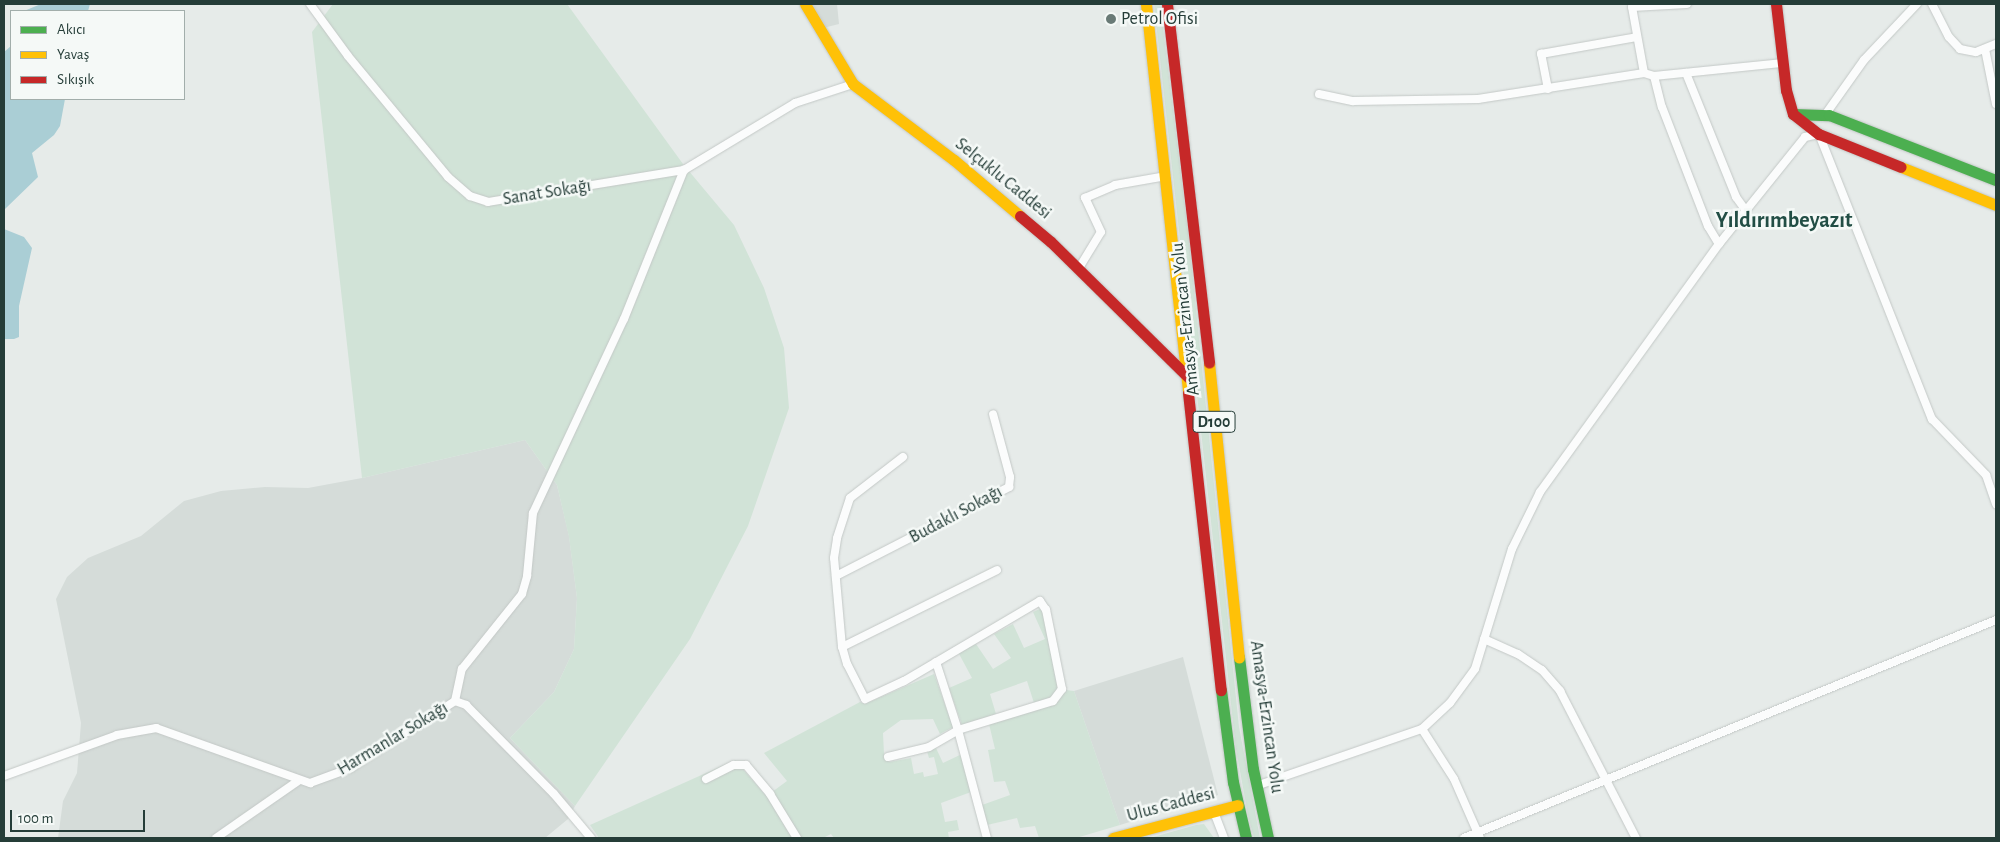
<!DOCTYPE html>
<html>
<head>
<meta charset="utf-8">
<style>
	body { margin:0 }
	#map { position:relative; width:2000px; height:842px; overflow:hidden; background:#e6ebe9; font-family:"Alegreya Sans",sans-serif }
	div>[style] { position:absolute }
	.built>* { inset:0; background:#d5dcd9 }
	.green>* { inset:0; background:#d1e3d7 }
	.water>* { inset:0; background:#aaced5 }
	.roads { filter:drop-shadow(0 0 1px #c3c8c6) drop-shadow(0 0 1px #c3c8c6) }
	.street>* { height:8px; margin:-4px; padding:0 4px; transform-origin:4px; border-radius:4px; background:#fbfcfc }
	.fast>* { height:11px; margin:-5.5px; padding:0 5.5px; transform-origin:5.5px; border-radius:5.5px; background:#4caf50 }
	.slow>* { height:11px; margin:-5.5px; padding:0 5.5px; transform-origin:5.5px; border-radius:5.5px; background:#ffc107 }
	.jam>* { height:11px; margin:-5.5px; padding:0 5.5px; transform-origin:5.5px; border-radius:5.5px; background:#c62828 }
	.dots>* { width:14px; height:14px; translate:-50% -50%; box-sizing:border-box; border:2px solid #f5f9f7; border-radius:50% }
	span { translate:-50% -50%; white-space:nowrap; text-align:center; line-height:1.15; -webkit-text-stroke:5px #f5f9f7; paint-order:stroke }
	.shield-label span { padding:1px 4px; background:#f5f9f7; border:1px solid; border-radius:4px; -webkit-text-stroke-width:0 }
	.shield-label { font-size:16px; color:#253d38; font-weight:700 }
	.poi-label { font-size:18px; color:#253d38 }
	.left { translate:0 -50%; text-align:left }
	.street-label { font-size:18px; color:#253d38 }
	.district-label { font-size:22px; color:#224e45; font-weight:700 }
	.frame { position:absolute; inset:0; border:5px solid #253d38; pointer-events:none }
	.legend { position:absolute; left:10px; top:10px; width:175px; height:90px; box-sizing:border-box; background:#f5f9f7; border:1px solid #a2aeab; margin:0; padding:6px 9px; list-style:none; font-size:15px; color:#253d38 }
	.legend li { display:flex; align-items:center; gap:10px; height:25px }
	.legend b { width:25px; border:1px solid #a2aeab }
	.scale { position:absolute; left:10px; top:810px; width:135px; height:22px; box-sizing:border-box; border:2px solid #253d38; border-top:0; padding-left:6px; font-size:15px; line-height:18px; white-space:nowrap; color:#253d38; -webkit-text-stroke:4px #f5f9f7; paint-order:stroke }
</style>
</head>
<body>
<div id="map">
	<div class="built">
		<div style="clip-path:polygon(811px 4px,837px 4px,839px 24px,823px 28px)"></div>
		<div style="clip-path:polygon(525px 440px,557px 485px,569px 536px,577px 598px,574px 649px,554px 692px,510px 738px,575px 806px,568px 819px,545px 838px,58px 838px,63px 801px,77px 773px,81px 723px,56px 599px,67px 577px,88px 558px,141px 536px,184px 501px,221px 491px,265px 487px,308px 488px,362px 478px)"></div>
		<div style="clip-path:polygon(1183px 657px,1218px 795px,1120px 825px,1074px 691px)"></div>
	</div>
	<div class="green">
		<div style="clip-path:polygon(333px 4px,567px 4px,683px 164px,734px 225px,764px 288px,784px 348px,789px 408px,748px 526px,690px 639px,575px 806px,510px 738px,554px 692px,574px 649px,577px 598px,569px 537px,557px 485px,525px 440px,362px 478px,312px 32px)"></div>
		<div style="clip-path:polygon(1154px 4px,1160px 4px,1188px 232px,1239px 727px,1260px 838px,1254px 838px,1248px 815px,1236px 749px)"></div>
		<div style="clip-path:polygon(1042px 608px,1058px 690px,1050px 698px,1034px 703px,1027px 681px,990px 694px,996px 714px,962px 725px,949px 688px,972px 678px,958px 652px,976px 644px,993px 669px,1011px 658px,994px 634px,1013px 624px,1024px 648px,1045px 639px,1033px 612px)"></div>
		<div style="clip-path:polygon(934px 674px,953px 727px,940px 734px,933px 719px,901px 720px,883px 733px,884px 754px,889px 762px,911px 758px,914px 774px,923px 772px,924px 777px,938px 774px,934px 757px,929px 758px,927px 751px,936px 748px,943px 763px,962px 754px,971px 792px,941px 803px,945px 822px,957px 820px,959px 830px,948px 832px,949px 838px,834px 838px,831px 834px,823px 838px,801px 838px,772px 792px,787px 781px,764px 753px,860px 702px,865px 704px)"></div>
		<div style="clip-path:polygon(1066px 690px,1074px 691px,1120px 825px,1076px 838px,1039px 838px,1035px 826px,1020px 828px,1017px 818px,987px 825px,982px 805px,1010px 795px,1005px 781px,994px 782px,988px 750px,995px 749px,989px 724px,1054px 703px)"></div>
		<div style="clip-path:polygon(735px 760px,768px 798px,792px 838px,599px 838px,590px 825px)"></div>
		<div style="clip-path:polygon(1204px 824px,1214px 838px,1150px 838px,1196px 825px)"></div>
	</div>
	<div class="water">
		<div style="clip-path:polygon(41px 4px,90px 4px,88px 11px,24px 11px)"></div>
		<div style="clip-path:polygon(11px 46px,11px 99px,65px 99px,60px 126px,54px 135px,32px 153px,38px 177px,4px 210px,4px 52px)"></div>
		<div style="clip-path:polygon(4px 229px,24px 237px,32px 248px,19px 306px,19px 337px,14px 339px,4px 339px)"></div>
	</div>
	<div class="roads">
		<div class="street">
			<div style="left:310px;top:4px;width:64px;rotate:53.8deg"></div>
			<div style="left:348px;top:56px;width:157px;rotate:50.4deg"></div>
			<div style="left:448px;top:177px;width:29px;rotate:41deg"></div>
			<div style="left:470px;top:196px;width:19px;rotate:18deg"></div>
			<div style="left:488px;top:202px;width:199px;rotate:-9.3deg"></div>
			<div style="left:684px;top:170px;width:130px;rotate:-31.1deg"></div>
			<div style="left:795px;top:103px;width:61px;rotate:-18.1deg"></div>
			<div style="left:1932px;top:4px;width:37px;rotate:63deg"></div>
			<div style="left:1949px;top:37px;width:16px;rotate:47deg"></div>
			<div style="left:1960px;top:49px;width:16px;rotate:11deg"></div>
			<div style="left:1976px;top:52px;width:22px;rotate:-22deg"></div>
			<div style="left:1985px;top:49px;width:56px;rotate:78.7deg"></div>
			<div style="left:1644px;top:73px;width:67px;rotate:-100.3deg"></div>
			<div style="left:1632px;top:7px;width:55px;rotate:-3.1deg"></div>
			<div style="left:1686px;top:73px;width:134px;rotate:68deg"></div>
			<div style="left:1736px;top:197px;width:17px;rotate:54deg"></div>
			<div style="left:1654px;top:76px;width:32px;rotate:76deg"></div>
			<div style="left:1662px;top:107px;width:128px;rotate:68.9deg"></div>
			<div style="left:1708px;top:226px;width:21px;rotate:59deg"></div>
			<div style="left:1548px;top:89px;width:36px;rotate:-101deg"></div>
			<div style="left:1541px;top:54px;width:97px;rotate:-10deg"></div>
			<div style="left:1319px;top:94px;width:35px;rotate:12deg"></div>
			<div style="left:1353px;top:101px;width:125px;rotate:-0.9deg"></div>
			<div style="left:1478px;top:99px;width:168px;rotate:-8.9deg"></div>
			<div style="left:1644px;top:73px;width:10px;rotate:17deg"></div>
			<div style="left:1654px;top:76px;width:130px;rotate:-5.8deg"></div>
			<div style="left:1825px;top:115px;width:67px;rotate:-54.7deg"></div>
			<div style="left:1864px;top:60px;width:77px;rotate:-46.6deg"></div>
			<div style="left:1079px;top:268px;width:42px;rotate:-58.6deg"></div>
			<div style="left:1101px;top:232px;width:38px;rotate:-115deg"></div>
			<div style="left:1085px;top:198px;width:33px;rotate:-23deg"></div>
			<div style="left:1115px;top:185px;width:52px;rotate:-10deg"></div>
			<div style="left:836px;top:576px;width:195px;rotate:-27.2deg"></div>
			<div style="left:1009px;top:487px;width:10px;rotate:-84deg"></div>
			<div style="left:1010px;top:477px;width:65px;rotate:-105.1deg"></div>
			<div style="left:1484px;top:639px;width:37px;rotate:24deg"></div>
			<div style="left:1518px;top:654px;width:29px;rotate:34deg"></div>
			<div style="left:1542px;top:670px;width:28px;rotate:49deg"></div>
			<div style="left:1560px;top:691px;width:165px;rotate:62.7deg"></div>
			<div style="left:842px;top:647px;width:173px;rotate:-26.4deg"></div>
			<div style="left:936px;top:662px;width:71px;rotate:72.1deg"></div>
			<div style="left:958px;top:730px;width:112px;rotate:75deg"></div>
			<div style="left:455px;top:701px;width:33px;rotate:-78deg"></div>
			<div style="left:462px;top:669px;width:96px;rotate:-51.3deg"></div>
			<div style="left:522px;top:594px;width:19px;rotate:-74deg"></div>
			<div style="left:527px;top:576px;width:63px;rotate:-84.6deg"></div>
			<div style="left:533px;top:513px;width:214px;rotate:-64.9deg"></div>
			<div style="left:624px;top:319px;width:161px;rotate:-68.1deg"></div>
			<div style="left:1422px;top:729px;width:59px;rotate:57.4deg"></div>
			<div style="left:1454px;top:779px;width:64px;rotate:66.2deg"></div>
			<div style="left:888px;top:757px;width:42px;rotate:-13.7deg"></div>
			<div style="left:929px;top:747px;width:34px;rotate:-30deg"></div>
			<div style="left:958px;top:730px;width:99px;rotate:-17deg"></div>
			<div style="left:1053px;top:701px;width:15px;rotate:-53deg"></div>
			<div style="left:1062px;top:689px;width:81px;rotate:-101.4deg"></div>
			<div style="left:1046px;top:610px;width:11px;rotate:-124deg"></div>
			<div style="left:1040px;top:601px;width:158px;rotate:149.5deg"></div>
			<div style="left:904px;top:681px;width:43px;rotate:155.2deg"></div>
			<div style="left:865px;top:699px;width:39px;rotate:-117deg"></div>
			<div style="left:847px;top:664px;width:18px;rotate:-106deg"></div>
			<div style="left:842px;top:647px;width:89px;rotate:-95.1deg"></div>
			<div style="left:834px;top:558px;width:20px;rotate:-81deg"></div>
			<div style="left:837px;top:538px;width:42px;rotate:-72deg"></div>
			<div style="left:850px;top:498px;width:67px;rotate:-37.7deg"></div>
			<div style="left:4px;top:776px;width:120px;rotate:-19.9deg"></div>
			<div style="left:117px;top:735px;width:40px;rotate:-10deg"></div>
			<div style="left:156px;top:728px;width:164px;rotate:19.7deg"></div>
			<div style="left:310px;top:783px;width:44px;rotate:-20.1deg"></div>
			<div style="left:351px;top:768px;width:124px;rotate:-32.8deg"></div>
			<div style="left:455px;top:701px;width:12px;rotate:20deg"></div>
			<div style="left:466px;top:705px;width:125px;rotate:45.3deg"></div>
			<div style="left:554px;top:794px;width:57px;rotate:49.9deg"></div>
			<div style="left:706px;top:779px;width:31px;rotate:-27deg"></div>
			<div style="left:734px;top:765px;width:12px"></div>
			<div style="left:746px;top:765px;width:38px;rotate:50deg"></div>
			<div style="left:770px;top:794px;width:52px;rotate:58.5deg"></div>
			<div style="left:1256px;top:786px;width:176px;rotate:-19deg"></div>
			<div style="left:1422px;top:729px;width:38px;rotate:-43deg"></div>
			<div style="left:1450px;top:703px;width:42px;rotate:-53.7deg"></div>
			<div style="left:1475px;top:669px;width:126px;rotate:-72.9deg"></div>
			<div style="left:1512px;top:549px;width:64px;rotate:-63.8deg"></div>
			<div style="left:1540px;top:492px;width:306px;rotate:-54.2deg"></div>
			<div style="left:1719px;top:244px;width:137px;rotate:-51.2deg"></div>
			<div style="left:1805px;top:137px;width:14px;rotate:-12deg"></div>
			<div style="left:1819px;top:134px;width:307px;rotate:68.4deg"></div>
			<div style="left:1932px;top:419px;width:78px;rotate:46deg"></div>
			<div style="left:1986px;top:475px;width:31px;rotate:71deg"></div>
			<div style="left:1214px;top:812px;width:28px;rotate:69deg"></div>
			<div style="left:216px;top:838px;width:100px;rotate:-34.8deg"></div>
			<div style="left:1464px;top:838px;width:575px;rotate:-22.28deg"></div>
		</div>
		<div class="fast">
			<div style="left:1793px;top:114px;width:36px;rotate:2deg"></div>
			<div style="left:1829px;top:115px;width:179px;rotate:21.3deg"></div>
			<div style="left:1239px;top:657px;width:113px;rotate:82.9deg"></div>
			<div style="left:1253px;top:769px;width:71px;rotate:77.7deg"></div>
			<div style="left:1221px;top:690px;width:93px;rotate:82.6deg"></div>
			<div style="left:1233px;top:782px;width:57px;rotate:76.9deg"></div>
		</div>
		<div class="slow">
			<div style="left:805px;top:4px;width:93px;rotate:59deg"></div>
			<div style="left:853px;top:84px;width:126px;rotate:37deg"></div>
			<div style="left:954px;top:160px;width:87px;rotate:40.3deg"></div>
			<div style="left:1146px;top:4px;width:391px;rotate:83.8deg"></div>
			<div style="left:1901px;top:167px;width:102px;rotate:21.8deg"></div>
			<div style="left:1209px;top:363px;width:296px;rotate:84.2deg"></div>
			<div style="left:1113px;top:838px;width:129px;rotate:-14.8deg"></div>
		</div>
		<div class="jam">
			<div style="left:1167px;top:4px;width:361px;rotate:83.3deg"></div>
			<div style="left:1776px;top:4px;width:87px;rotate:83.4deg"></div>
			<div style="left:1786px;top:90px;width:25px;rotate:74deg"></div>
			<div style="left:1793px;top:114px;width:33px;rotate:38deg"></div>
			<div style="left:1819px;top:134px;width:88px;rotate:21.9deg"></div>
			<div style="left:1020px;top:216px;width:40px;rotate:40deg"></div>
			<div style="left:1051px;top:242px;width:192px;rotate:44.6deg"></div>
			<div style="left:1188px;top:393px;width:299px;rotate:83.7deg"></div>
		</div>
	</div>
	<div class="dots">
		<div style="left:1111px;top:19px;background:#697a76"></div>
	</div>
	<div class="shield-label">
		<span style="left:1214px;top:422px">D100</span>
	</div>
	<div class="poi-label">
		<span class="left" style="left:1121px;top:19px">Petrol Ofisi</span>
	</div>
	<div class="street-label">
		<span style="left:1003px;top:179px;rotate:39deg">Selçuklu Caddesi</span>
		<span style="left:547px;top:193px;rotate:-9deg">Sanat Sokağı</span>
		<span style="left:1186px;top:319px;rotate:-96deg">Amasya-Erzincan Yolu</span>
		<span style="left:956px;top:515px;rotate:-28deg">Budaklı Sokağı</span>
		<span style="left:1266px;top:717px;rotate:82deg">Amasya-Erzincan Yolu</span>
		<span style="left:393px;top:739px;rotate:-31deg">Harmanlar Sokağı</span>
		<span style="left:1171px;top:805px;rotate:-15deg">Ulus Caddesi</span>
	</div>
	<div class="district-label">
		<span style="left:1784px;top:221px">Yıldırımbeyazıt</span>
	</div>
	<div class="frame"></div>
	<ul class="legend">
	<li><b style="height:6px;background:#4caf50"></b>Akıcı</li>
	<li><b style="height:6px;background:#ffc107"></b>Yavaş</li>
	<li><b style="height:6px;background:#c62828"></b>Sıkışık</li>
	</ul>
	<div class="scale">100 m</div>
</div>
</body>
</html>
